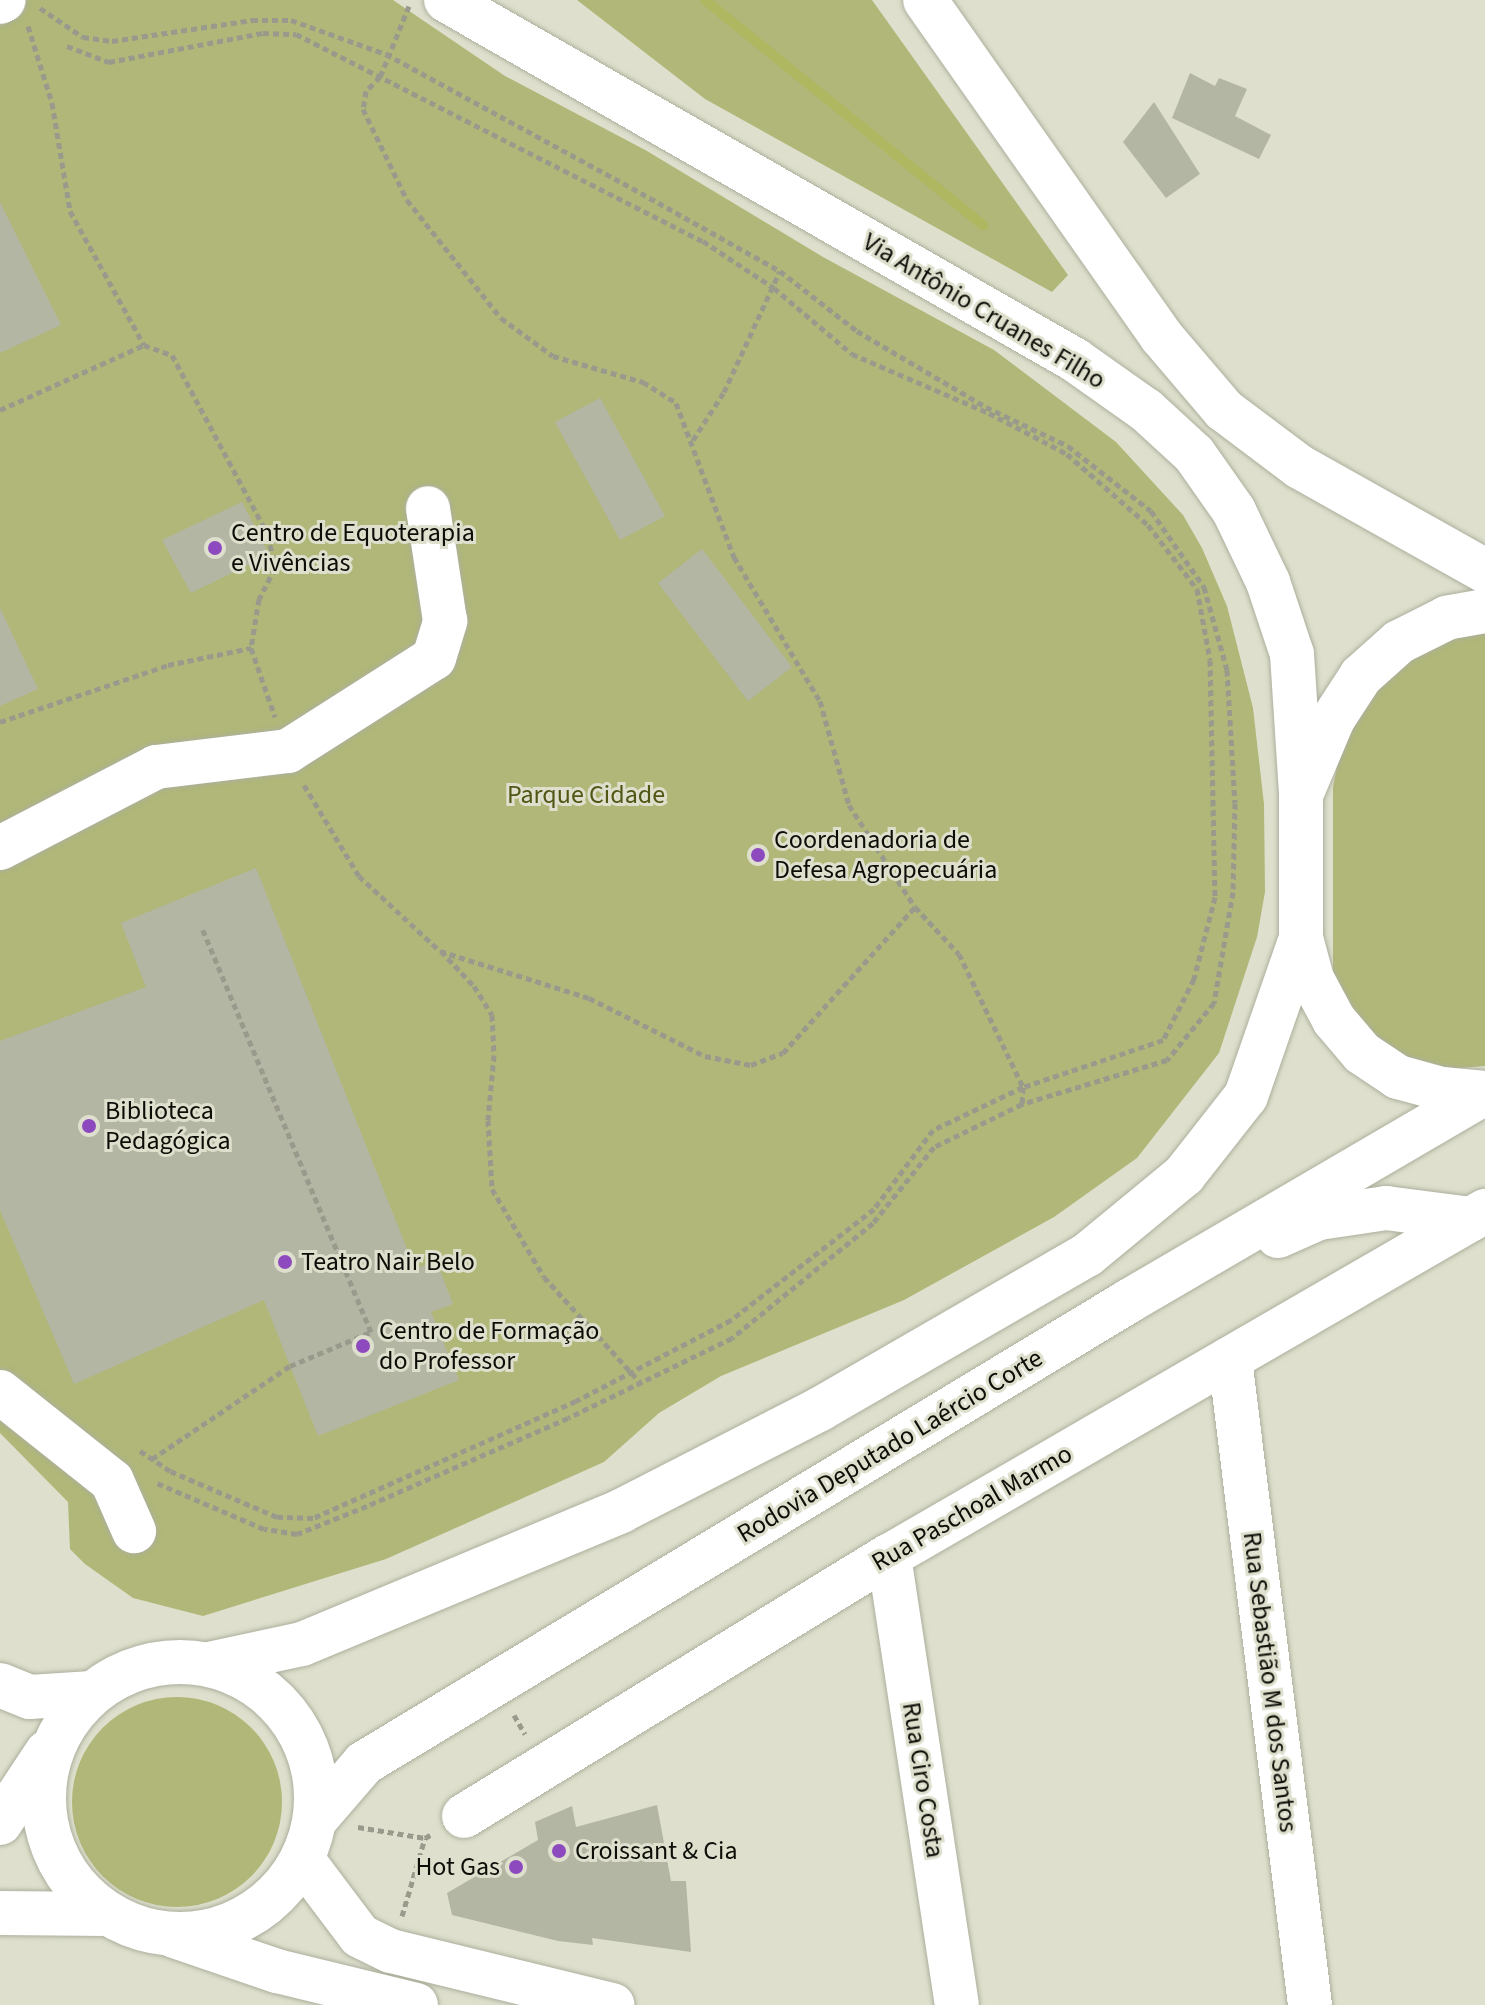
<!DOCTYPE html>
<html>
<head>
<meta charset="utf-8">
<style>
	body { margin:0 }
	#map { position:relative; width:1485px; height:2005px; overflow:hidden; background:#dee0cd; font-family:"Source Sans 3",sans-serif }
	div>[style] { position:absolute }
	.green>* { inset:0; background:#b0b778 }
	.round { border-radius:50% }
	.stream>* { height:10px; margin:-5px; padding:0 5px; transform-origin:5px; border-radius:5px; background:#afb760 }
	.building>* { inset:0; background:#b4b6a4 }
	.path>* { height:5px; margin-top:-2.5px; transform-origin:0; background:repeating-linear-gradient(90deg,#999a8c 0 6px,transparent 0 10px) }
	.roads { filter:drop-shadow(0 0 2px #adaf9d) drop-shadow(0 0 2px #adaf9d) }
	.minor>* { height:44px; margin:-22px; padding:0 22px; transform-origin:22px; border-radius:22px; background:#fff }
	.major>* { height:44px; margin:-22px; padding:0 22px; transform-origin:22px; border-radius:22px; background:#fff }
	.major>.ring { margin:-22px; padding:0; box-sizing:content-box; background:none; border:44px solid #fff; border-radius:50% }
	.dots>* { width:22px; height:22px; translate:-50% -50%; box-sizing:border-box; border:4px solid #dee0cd; border-radius:50% }
	span { translate:-50% -50%; white-space:nowrap; text-align:center; line-height:1.15; -webkit-text-stroke:6px #dee0cd; paint-order:stroke }
	.street-label { font-size:26px; color:#0e0e08 }
	.poi-label { font-size:26px; color:#0e0e08 }
	.left { translate:0 -50%; text-align:left }
	.right { translate:-100% -50%; text-align:right }
	.park-label { font-size:26px; color:#515615 }
</style>
</head>
<body>
<div id="map">
	<div class="green">
		<div style="clip-path:polygon(0 0,393px 0,505px 76px,647px 151px,823px 257px,994px 350px,1116px 442px,1183px 515px,1202px 548px,1227px 606px,1253px 708px,1264px 804px,1265px 892px,1257px 937px,1219px 1053px,1137px 1158px,1054px 1217px,904px 1300px,721px 1376px,659px 1413px,604px 1462px,386px 1559px,203px 1616px,133px 1598px,85px 1564px,70px 1549px,68px 1502px,0 1433px)"></div>
		<div style="clip-path:polygon(577px 0,872px 0,1068px 275px,1052px 292px,705px 99px)"></div>
		<div style="clip-path:polygon(1485px 631px,1485px 1066px,1447px 1069px,1409px 1060px,1377px 1042px,1347px 1009px,1333px 972px,1333px 787px,1342px 740px,1366px 690px,1407px 654px,1452px 634px)"></div>
		<div class="round" style="left:72px;top:1697px;width:210px;height:210px"></div>
	</div>
	<div class="stream">
		<div style="left:705px;top:0;width:358px;rotate:39deg"></div>
	</div>
	<div class="building">
		<div style="clip-path:polygon(1190px 73px,1215px 86px,1219px 78px,1247px 89px,1235px 116px,1271px 135px,1259px 159px,1172px 118px)"></div>
		<div style="clip-path:polygon(1154px 102px,1200px 174px,1166px 198px,1123px 142px)"></div>
		<div style="clip-path:polygon(0 202px,61px 325px,0 353px)"></div>
		<div style="clip-path:polygon(600px 398px,665px 516px,620px 540px,555px 422px)"></div>
		<div style="clip-path:polygon(242px 502px,269px 555px,191px 593px,162px 540px)"></div>
		<div style="clip-path:polygon(702px 549px,792px 667px,748px 701px,658px 583px)"></div>
		<div style="clip-path:polygon(0 608px,38px 689px,0 706px)"></div>
		<div style="clip-path:polygon(256px 868px,415px 1269px,436px 1260px,453px 1304px,431px 1312px,459px 1380px,318px 1436px,264px 1300px,74px 1384px,0 1210px,0 1041px,146px 987px,121px 923px)"></div>
		<div style="clip-path:polygon(657px 1805px,671px 1881px,686px 1881px,691px 1952px,592px 1938px,593px 1945px,558px 1941px,452px 1915px,447px 1893px,538px 1840px,535px 1822px,572px 1806px,576px 1827px)"></div>
	</div>
	<div class="path">
		<div style="left:409px;top:6px;width:77px;rotate:112.2deg"></div>
		<div style="left:380px;top:77px;width:20px;rotate:135deg"></div>
		<div style="left:366px;top:91px;width:18px;rotate:99deg"></div>
		<div style="left:363px;top:109px;width:101px;rotate:64.2deg"></div>
		<div style="left:407px;top:200px;width:151px;rotate:51.5deg"></div>
		<div style="left:501px;top:318px;width:64px;rotate:36.2deg"></div>
		<div style="left:553px;top:356px;width:94px;rotate:16.1deg"></div>
		<div style="left:643px;top:382px;width:39px;rotate:32deg"></div>
		<div style="left:676px;top:403px;width:165px;rotate:69.4deg"></div>
		<div style="left:734px;top:557px;width:168px;rotate:59.2deg"></div>
		<div style="left:820px;top:701px;width:108px;rotate:74.4deg"></div>
		<div style="left:849px;top:805px;width:121px;rotate:57.1deg"></div>
		<div style="left:915px;top:907px;width:64px;rotate:46.9deg"></div>
		<div style="left:959px;top:954px;width:148px;rotate:64.3deg"></div>
		<div style="left:1023px;top:1087px;width:17px;rotate:93deg"></div>
		<div style="left:40px;top:8px;width:52px;rotate:34deg"></div>
		<div style="left:83px;top:37px;width:29px;rotate:8deg"></div>
		<div style="left:112px;top:41px;width:142px;rotate:-8.5deg"></div>
		<div style="left:252px;top:20px;width:39px"></div>
		<div style="left:291px;top:20px;width:101px;rotate:19.7deg"></div>
		<div style="left:386px;top:54px;width:280px;rotate:28.6deg"></div>
		<div style="left:632px;top:188px;width:170px;rotate:29.3deg"></div>
		<div style="left:780px;top:271px;width:98px;rotate:37.9deg"></div>
		<div style="left:857px;top:331px;width:150px;rotate:30.5deg"></div>
		<div style="left:986px;top:407px;width:91px;rotate:25.4deg"></div>
		<div style="left:1068px;top:446px;width:105px;rotate:38.1deg"></div>
		<div style="left:1151px;top:511px;width:93px;rotate:55.1deg"></div>
		<div style="left:1204px;top:587px;width:86px;rotate:74.5deg"></div>
		<div style="left:1227px;top:670px;width:133px;rotate:86.6deg"></div>
		<div style="left:1235px;top:803px;width:89px;rotate:91.3deg"></div>
		<div style="left:1233px;top:892px;width:113px;rotate:99.7deg"></div>
		<div style="left:1214px;top:1003px;width:74px;rotate:129.5deg"></div>
		<div style="left:1167px;top:1060px;width:152px;rotate:163.1deg"></div>
		<div style="left:1022px;top:1104px;width:98px;rotate:154deg"></div>
		<div style="left:934px;top:1147px;width:97px;rotate:128.8deg"></div>
		<div style="left:873px;top:1223px;width:182px;rotate:140.8deg"></div>
		<div style="left:732px;top:1338px;width:182px;rotate:154deg"></div>
		<div style="left:568px;top:1418px;width:219px;rotate:156.4deg"></div>
		<div style="left:367px;top:1506px;width:75px;rotate:158.2deg"></div>
		<div style="left:297px;top:1534px;width:33px;rotate:-171deg"></div>
		<div style="left:264px;top:1529px;width:119px;rotate:-156.7deg"></div>
		<div style="left:28px;top:26px;width:81px;rotate:72.7deg"></div>
		<div style="left:52px;top:103px;width:109px;rotate:80.5deg"></div>
		<div style="left:70px;top:211px;width:153px;rotate:61.1deg"></div>
		<div style="left:67px;top:46px;width:45px;rotate:20.9deg"></div>
		<div style="left:109px;top:62px;width:157px;rotate:-10.7deg"></div>
		<div style="left:263px;top:33px;width:33px;rotate:2deg"></div>
		<div style="left:296px;top:34px;width:457px;rotate:27deg"></div>
		<div style="left:703px;top:241px;width:85px;rotate:33.5deg"></div>
		<div style="left:774px;top:288px;width:102px;rotate:40.2deg"></div>
		<div style="left:852px;top:354px;width:149px;rotate:23.3deg"></div>
		<div style="left:989px;top:413px;width:88px;rotate:27.7deg"></div>
		<div style="left:1067px;top:454px;width:108px;rotate:41.2deg"></div>
		<div style="left:1148px;top:525px;width:81px;rotate:52.6deg"></div>
		<div style="left:1197px;top:589px;width:72px;rotate:79.6deg"></div>
		<div style="left:1210px;top:660px;width:237px;rotate:88.8deg"></div>
		<div style="left:1215px;top:897px;width:85px;rotate:104.4deg"></div>
		<div style="left:1194px;top:979px;width:68px;rotate:116.9deg"></div>
		<div style="left:1163px;top:1040px;width:148px;rotate:161.4deg"></div>
		<div style="left:1023px;top:1087px;width:100px;rotate:154.5deg"></div>
		<div style="left:933px;top:1130px;width:99px;rotate:126.8deg"></div>
		<div style="left:874px;top:1209px;width:181px;rotate:142.2deg"></div>
		<div style="left:731px;top:1320px;width:175px;rotate:152.4deg"></div>
		<div style="left:576px;top:1401px;width:288px;rotate:156deg"></div>
		<div style="left:313px;top:1518px;width:36px;rotate:-178deg"></div>
		<div style="left:277px;top:1517px;width:116px;rotate:-156.7deg"></div>
		<div style="left:170px;top:1471px;width:40px;rotate:-146deg"></div>
		<div style="left:0;top:410px;width:158px;rotate:-24.3deg"></div>
		<div style="left:144px;top:345px;width:30px;rotate:20deg"></div>
		<div style="left:172px;top:355px;width:204px;rotate:61.9deg"></div>
		<div style="left:268px;top:535px;width:34px;rotate:78deg"></div>
		<div style="left:275px;top:568px;width:35px;rotate:117deg"></div>
		<div style="left:259px;top:599px;width:50px;rotate:99.3deg"></div>
		<div style="left:251px;top:648px;width:73px;rotate:70.8deg"></div>
		<div style="left:693px;top:440px;width:57px;rotate:-57.1deg"></div>
		<div style="left:724px;top:392px;width:133px;rotate:-65.2deg"></div>
		<div style="left:0;top:722px;width:177px;rotate:-18.7deg"></div>
		<div style="left:168px;top:665px;width:85px;rotate:-11.6deg"></div>
		<div style="left:304px;top:785px;width:106px;rotate:58.9deg"></div>
		<div style="left:359px;top:876px;width:110px;rotate:42.8deg"></div>
		<div style="left:440px;top:951px;width:156px;rotate:17.5deg"></div>
		<div style="left:589px;top:998px;width:130px;rotate:26.6deg"></div>
		<div style="left:705px;top:1056px;width:47px;rotate:11.1deg"></div>
		<div style="left:751px;top:1065px;width:34px;rotate:-21deg"></div>
		<div style="left:783px;top:1053px;width:197px;rotate:-47.9deg"></div>
		<div style="left:441px;top:951px;width:48px;rotate:46.7deg"></div>
		<div style="left:474px;top:986px;width:34px;rotate:58deg"></div>
		<div style="left:492px;top:1015px;width:40px;rotate:87.1deg"></div>
		<div style="left:494px;top:1055px;width:65px;rotate:95.3deg"></div>
		<div style="left:488px;top:1120px;width:69px;rotate:86.7deg"></div>
		<div style="left:492px;top:1189px;width:102px;rotate:59.4deg"></div>
		<div style="left:544px;top:1277px;width:142px;rotate:47.6deg"></div>
		<div style="left:152px;top:1459px;width:166px;rotate:-34deg"></div>
		<div style="left:290px;top:1366px;width:88px;rotate:-22.8deg"></div>
		<div style="left:371px;top:1332px;width:440px;rotate:-112.7deg"></div>
		<div style="left:514px;top:1715px;width:22px;rotate:60deg"></div>
		<div style="left:358px;top:1827px;width:68px;rotate:9.3deg"></div>
		<div style="left:402px;top:1916px;width:81px;rotate:-73.6deg"></div>
		<div style="left:425px;top:1838px;width:8px;rotate:-30deg"></div>
	</div>
	<div class="roads">
		<div class="minor">
			<div style="left:0;top:2px;width:4px;rotate:-27deg"></div>
			<div style="left:0;top:848px;width:176px;rotate:-27.4deg"></div>
			<div style="left:156px;top:767px;width:133px;rotate:-6.9deg"></div>
			<div style="left:288px;top:751px;width:173px;rotate:-32.5deg"></div>
			<div style="left:434px;top:658px;width:39px;rotate:-73deg"></div>
			<div style="left:445px;top:621px;width:114px;rotate:-98.6deg"></div>
			<div style="left:1230px;top:1359px;width:651px;rotate:82.94deg"></div>
			<div style="left:0;top:1392px;width:143px;rotate:38.5deg"></div>
			<div style="left:112px;top:1481px;width:55px;rotate:66.3deg"></div>
			<div style="left:889px;top:1556px;width:454px;rotate:81.4deg"></div>
			<div style="left:464px;top:1816px;width:498px;rotate:-31.5deg"></div>
			<div style="left:889px;top:1556px;width:689px;rotate:-30.06deg"></div>
		</div>
		<div class="major">
			<div style="left:446px;top:0;width:725px;rotate:29.78deg"></div>
			<div style="left:1075px;top:360px;width:87px;rotate:35.2deg"></div>
			<div style="left:1146px;top:410px;width:65px;rotate:42.5deg"></div>
			<div style="left:1194px;top:454px;width:70px;rotate:54.9deg"></div>
			<div style="left:1234px;top:511px;width:79px;rotate:64.4deg"></div>
			<div style="left:1268px;top:582px;width:76px;rotate:71.6deg"></div>
			<div style="left:1292px;top:654px;width:141px;rotate:86.3deg"></div>
			<div style="left:925px;top:0;width:411px;rotate:54.9deg"></div>
			<div style="left:1161px;top:336px;width:97px;rotate:49.6deg"></div>
			<div style="left:1224px;top:410px;width:95px;rotate:36.9deg"></div>
			<div style="left:1300px;top:467px;width:212px;rotate:29.3deg"></div>
			<div style="left:1485px;top:611px;width:39px;rotate:170deg"></div>
			<div style="left:1447px;top:618px;width:54px;rotate:153.4deg"></div>
			<div style="left:1399px;top:642px;width:51px;rotate:138.2deg"></div>
			<div style="left:1361px;top:676px;width:51px;rotate:123.1deg"></div>
			<div style="left:1333px;top:719px;width:82px;rotate:112.8deg"></div>
			<div style="left:1301px;top:795px;width:143px;rotate:90deg"></div>
			<div style="left:1301px;top:938px;width:42px;rotate:75deg"></div>
			<div style="left:1312px;top:979px;width:47px;rotate:61.8deg"></div>
			<div style="left:1334px;top:1020px;width:43px;rotate:49.7deg"></div>
			<div style="left:1362px;top:1053px;width:43px;rotate:33.7deg"></div>
			<div style="left:1398px;top:1077px;width:46px;rotate:15.3deg"></div>
			<div style="left:1442px;top:1089px;width:43px;rotate:5.3deg"></div>
			<div style="left:1278px;top:1236px;width:45px;rotate:-23.7deg"></div>
			<div style="left:1319px;top:1218px;width:68px;rotate:-8.5deg"></div>
			<div style="left:1386px;top:1208px;width:86px;rotate:7.4deg"></div>
			<div class="ring" style="left:44px;top:1662px;width:228px;height:228px"></div>
			<div style="left:209px;top:1664px;width:95px;rotate:-12.1deg"></div>
			<div style="left:302px;top:1644px;width:346px;rotate:-22.6deg"></div>
			<div style="left:621px;top:1511px;width:224px;rotate:-27.1deg"></div>
			<div style="left:820px;top:1409px;width:308px;rotate:-30deg"></div>
			<div style="left:1087px;top:1255px;width:126px;rotate:-39.5deg"></div>
			<div style="left:1184px;top:1175px;width:100px;rotate:-51.9deg"></div>
			<div style="left:1246px;top:1096px;width:167px;rotate:-70.8deg"></div>
			<div style="left:0;top:1685px;width:32px;rotate:22deg"></div>
			<div style="left:30px;top:1697px;width:62px;rotate:-3.7deg"></div>
			<div style="left:315px;top:1820px;width:75px;rotate:-49.3deg"></div>
			<div style="left:364px;top:1763px;width:894px;rotate:-31.13deg"></div>
			<div style="left:1129px;top:1301px;width:410px;rotate:-30.3deg"></div>
			<div style="left:0;top:1823px;width:85px;rotate:-56.5deg"></div>
			<div style="left:302px;top:1859px;width:96px;rotate:53deg"></div>
			<div style="left:360px;top:1936px;width:34px;rotate:26deg"></div>
			<div style="left:391px;top:1951px;width:228px;rotate:13.7deg"></div>
			<div style="left:0;top:1913px;width:108px;rotate:0.5deg"></div>
			<div style="left:174px;top:1936px;width:109px;rotate:18.8deg"></div>
			<div style="left:277px;top:1971px;width:143px;rotate:13.7deg"></div>
		</div>
	</div>
	<div class="dots">
		<div style="left:215px;top:548px;background:#8d4abf"></div>
		<div style="left:758px;top:855px;background:#8d4abf"></div>
		<div style="left:89px;top:1126px;background:#8d4abf"></div>
		<div style="left:285px;top:1262px;background:#8d4abf"></div>
		<div style="left:363px;top:1346px;background:#8d4abf"></div>
		<div style="left:559px;top:1851px;background:#8d4abf"></div>
		<div style="left:516px;top:1867px;background:#8d4abf"></div>
	</div>
	<div class="street-label">
		<span style="left:984px;top:311px;rotate:31deg">Via Antônio Cruanes Filho</span>
		<span style="left:890px;top:1446px;rotate:-31deg">Rodovia Deputado Laércio Corte</span>
		<span style="left:972px;top:1508px;rotate:-30deg">Rua Paschoal Marmo</span>
		<span style="left:1270px;top:1682px;rotate:83deg">Rua Sebastião M dos Santos</span>
		<span style="left:923px;top:1780px;rotate:81deg">Rua Ciro Costa</span>
	</div>
	<div class="poi-label">
		<span class="left" style="left:231px;top:548px">Centro de Equoterapia<br>e Vivências</span>
		<span class="left" style="left:774px;top:855px">Coordenadoria de<br>Defesa Agropecuária</span>
		<span class="left" style="left:105px;top:1126px">Biblioteca<br>Pedagógica</span>
		<span class="left" style="left:301px;top:1262px">Teatro Nair Belo</span>
		<span class="left" style="left:379px;top:1346px">Centro de Formação<br>do Professor</span>
		<span class="left" style="left:575px;top:1851px">Croissant &amp; Cia</span>
		<span class="right" style="left:500px;top:1867px">Hot Gas</span>
	</div>
	<div class="park-label">
		<span style="left:586px;top:795px">Parque Cidade</span>
	</div>
</div>
</body>
</html>
